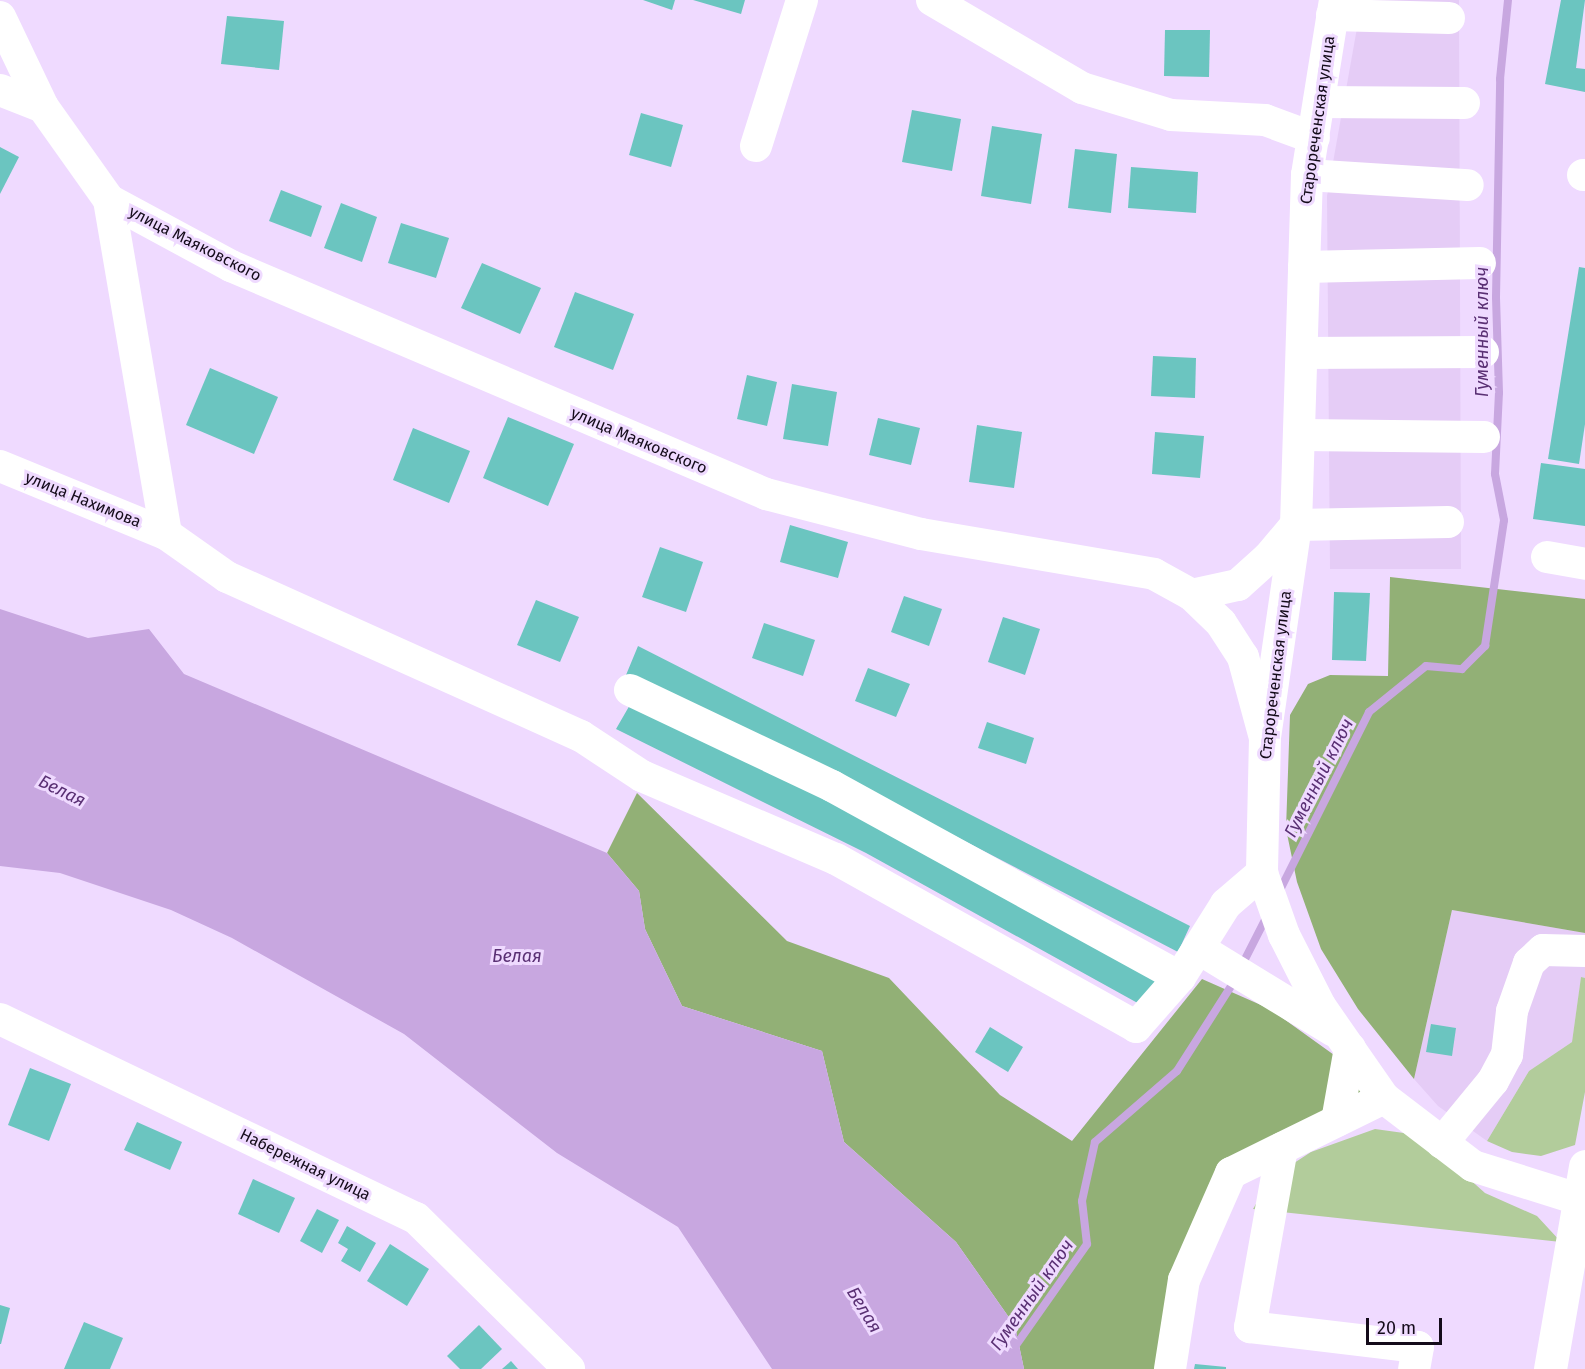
<!DOCTYPE html>
<html>
<head>
<meta charset="utf-8">
<style>
	body { margin:0 }
	#map { position:relative; width:1585px; height:1369px; overflow:hidden; background:#efdaff; font-family:"Fira Sans",sans-serif }
	div>[style] { position:absolute }
	.built>* { inset:0; background:#e5ccf6 }
	.green>* { inset:0; background:#b2cc9b }
	.forest>* { inset:0; background:#92b076 }
	.water>* { inset:0; background:#c8a7e0 }
	.stream>* { height:8px; margin:-4px; padding:0 4px; transform-origin:4px; border-radius:4px; background:#c8a7e0 }
	.building>* { inset:0; background:#6bc5c0 }
	.minor>* { height:32px; margin:-16px; padding:0 16px; transform-origin:16px; border-radius:16px; background:#fff }
	.major>* { height:33px; margin:-16.5px; padding:0 16.5px; transform-origin:16.5px; border-radius:16.5px; background:#fff }
	span { translate:-50% -50%; white-space:nowrap; text-align:center; line-height:1.15; -webkit-text-stroke:6px #efdaff; paint-order:stroke }
	.street-label { font-size:16px; color:#140b1a }
	.water-label { font-size:18px; color:#5a3074; font-style:italic }
	.scale { position:absolute; left:1366px; top:1318px; width:76px; height:27px; box-sizing:border-box; border:3px solid #140b1a; border-top:0; padding-left:8px; font-size:18px; line-height:21px; white-space:nowrap; color:#140b1a; -webkit-text-stroke:4px #efdaff; paint-order:stroke }
</style>
</head>
<body>
<div id="map">
	<div class="built">
		<div style="clip-path:polygon(1362px 0,1459px 0,1461px 569px,1330px 569px,1327px 196px)"></div>
		<div style="clip-path:polygon(1452px 910px,1585px 933px,1585px 978px,1581px 978px,1572px 1042px,1529px 1071px,1487px 1141px,1438px 1106px,1414px 1079px)"></div>
	</div>
	<div class="green">
		<div style="clip-path:polygon(1581px 977px,1585px 978px,1585px 1092px,1575px 1145px,1541px 1156px,1512px 1152px,1487px 1141px,1529px 1071px,1572px 1042px)"></div>
		<div style="clip-path:polygon(1375px 1129px,1411px 1134px,1438px 1151px,1485px 1193px,1537px 1216px,1561px 1242px,1253px 1209px,1271px 1178px,1311px 1152px)"></div>
	</div>
	<div class="forest">
		<div style="clip-path:polygon(1390px 577px,1585px 599px,1585px 933px,1452px 910px,1414px 1079px,1358px 1009px,1321px 949px,1297px 882px,1286px 829px,1290px 715px,1308px 684px,1330px 675px,1388px 676px)"></div>
		<div style="clip-path:polygon(637px 793px,787px 941px,889px 978px,1000px 1095px,1072px 1141px,1202px 979px,1270px 1009px,1355px 1070px,1365px 1097px,1225px 1168px,1161px 1369px,1024px 1369px,1015px 1326px,956px 1242px,844px 1142px,822px 1051px,682px 1006px,645px 929px,639px 891px,607px 853px)"></div>
	</div>
	<div class="water">
		<div style="clip-path:polygon(0 609px,88px 638px,149px 629px,184px 674px,607px 853px,639px 891px,645px 929px,682px 1006px,822px 1051px,844px 1142px,956px 1242px,1015px 1326px,1024px 1369px,772px 1369px,678px 1227px,557px 1153px,404px 1034px,232px 938px,171px 910px,60px 873px,0 866px)"></div>
	</div>
	<div class="stream">
		<div style="left:1279px;top:892px;width:201px;rotate:-63.4deg"></div>
		<div style="left:1369px;top:712px;width:73px;rotate:-38.9deg"></div>
		<div style="left:1426px;top:666px;width:36px;rotate:5deg"></div>
		<div style="left:1462px;top:669px;width:33px;rotate:-45deg"></div>
		<div style="left:1485px;top:646px;width:127px;rotate:-81.4deg"></div>
		<div style="left:1504px;top:520px;width:47px;rotate:-101.1deg"></div>
		<div style="left:1495px;top:474px;width:81px;rotate:-87.2deg"></div>
		<div style="left:1499px;top:393px;width:96px;rotate:-91.8deg"></div>
		<div style="left:1496px;top:297px;width:218px;rotate:-88.9deg"></div>
		<div style="left:1500px;top:79px;width:79px;rotate:-84.2deg"></div>
		<div style="left:1241px;top:967px;width:57px;rotate:-63deg"></div>
		<div style="left:1014px;top:1348px;width:127px;rotate:-54.9deg"></div>
		<div style="left:1087px;top:1244px;width:43px;rotate:-96.6deg"></div>
		<div style="left:1082px;top:1201px;width:60px;rotate:-77.6deg"></div>
		<div style="left:1095px;top:1142px;width:108px;rotate:-40.9deg"></div>
		<div style="left:1177px;top:1071px;width:108px;rotate:-57.5deg"></div>
	</div>
	<div class="building">
		<div style="clip-path:polygon(643px 0,675px 0,672px 10px)"></div>
		<div style="clip-path:polygon(693px 0,745px 0,741px 14px)"></div>
		<div style="clip-path:polygon(1561px 0,1585px 0,1576px 68px,1585px 69px,1585px 92px,1545px 84px)"></div>
		<div style="clip-path:polygon(227px 16px,284px 21px,279px 70px,221px 64px)"></div>
		<div style="clip-path:polygon(1165px 30px,1210px 30px,1209px 77px,1164px 76px)"></div>
		<div style="clip-path:polygon(912px 110px,961px 119px,952px 171px,902px 162px)"></div>
		<div style="clip-path:polygon(641px 113px,683px 125px,671px 167px,629px 155px)"></div>
		<div style="clip-path:polygon(992px 126px,1042px 134px,1031px 204px,981px 196px)"></div>
		<div style="clip-path:polygon(0 147px,19px 157px,0 194px)"></div>
		<div style="clip-path:polygon(1075px 149px,1117px 154px,1111px 213px,1068px 208px)"></div>
		<div style="clip-path:polygon(1131px 167px,1198px 172px,1196px 213px,1128px 208px)"></div>
		<div style="clip-path:polygon(281px 190px,322px 206px,311px 237px,269px 221px)"></div>
		<div style="clip-path:polygon(341px 203px,377px 217px,362px 262px,324px 248px)"></div>
		<div style="clip-path:polygon(401px 223px,449px 238px,436px 278px,388px 263px)"></div>
		<div style="clip-path:polygon(482px 263px,541px 288px,520px 334px,461px 308px)"></div>
		<div style="clip-path:polygon(1579px 267px,1585px 268px,1585px 424px,1579px 464px,1548px 459px)"></div>
		<div style="clip-path:polygon(575px 292px,634px 314px,613px 370px,554px 347px)"></div>
		<div style="clip-path:polygon(1153px 356px,1196px 358px,1195px 398px,1151px 396px)"></div>
		<div style="clip-path:polygon(210px 368px,278px 397px,254px 454px,186px 425px)"></div>
		<div style="clip-path:polygon(747px 375px,777px 382px,767px 426px,737px 419px)"></div>
		<div style="clip-path:polygon(792px 384px,837px 392px,828px 446px,783px 439px)"></div>
		<div style="clip-path:polygon(508px 417px,574px 444px,548px 506px,483px 478px)"></div>
		<div style="clip-path:polygon(878px 418px,920px 428px,911px 465px,869px 455px)"></div>
		<div style="clip-path:polygon(977px 425px,1022px 432px,1014px 488px,969px 482px)"></div>
		<div style="clip-path:polygon(413px 428px,470px 451px,449px 503px,393px 480px)"></div>
		<div style="clip-path:polygon(1155px 432px,1204px 436px,1200px 478px,1152px 474px)"></div>
		<div style="clip-path:polygon(1541px 463px,1585px 469px,1585px 526px,1533px 519px)"></div>
		<div style="clip-path:polygon(790px 525px,848px 542px,838px 578px,780px 562px)"></div>
		<div style="clip-path:polygon(660px 547px,703px 562px,686px 612px,642px 597px)"></div>
		<div style="clip-path:polygon(1334px 592px,1370px 593px,1366px 661px,1332px 660px)"></div>
		<div style="clip-path:polygon(904px 596px,942px 609px,929px 646px,891px 632px)"></div>
		<div style="clip-path:polygon(536px 600px,579px 617px,560px 662px,517px 645px)"></div>
		<div style="clip-path:polygon(1003px 617px,1040px 629px,1025px 675px,988px 662px)"></div>
		<div style="clip-path:polygon(764px 623px,815px 640px,803px 676px,752px 658px)"></div>
		<div style="clip-path:polygon(638px 646px,1190px 926px,1178px 952px,851px 782px,626px 675px)"></div>
		<div style="clip-path:polygon(868px 668px,910px 684px,896px 717px,855px 701px)"></div>
		<div style="clip-path:polygon(631px 703px,913px 842px,1157px 977px,1143px 1006px,866px 853px,616px 729px)"></div>
		<div style="clip-path:polygon(987px 722px,1034px 738px,1026px 764px,978px 748px)"></div>
		<div style="clip-path:polygon(1431px 1024px,1456px 1028px,1452px 1056px,1426px 1052px)"></div>
		<div style="clip-path:polygon(990px 1027px,1023px 1047px,1008px 1072px,975px 1052px)"></div>
		<div style="clip-path:polygon(30px 1068px,71px 1084px,49px 1141px,8px 1125px)"></div>
		<div style="clip-path:polygon(137px 1122px,182px 1142px,170px 1170px,124px 1150px)"></div>
		<div style="clip-path:polygon(253px 1179px,295px 1198px,279px 1233px,238px 1214px)"></div>
		<div style="clip-path:polygon(317px 1209px,339px 1220px,322px 1253px,300px 1241px)"></div>
		<div style="clip-path:polygon(347px 1226px,376px 1243px,360px 1272px,341px 1261px,348px 1249px,338px 1243px)"></div>
		<div style="clip-path:polygon(390px 1244px,429px 1269px,407px 1306px,367px 1281px)"></div>
		<div style="clip-path:polygon(0 1305px,10px 1308px,1px 1344px,0 1344px)"></div>
		<div style="clip-path:polygon(84px 1322px,123px 1338px,110px 1369px,64px 1369px)"></div>
		<div style="clip-path:polygon(479px 1325px,502px 1349px,481px 1369px,460px 1369px,447px 1356px)"></div>
		<div style="clip-path:polygon(511px 1361px,518px 1369px,502px 1369px)"></div>
		<div style="clip-path:polygon(1195px 1364px,1226px 1367px,1226px 1369px,1194px 1369px)"></div>
	</div>
	<div class="minor">
		<div style="left:932px;top:0;width:174px;rotate:30.4deg"></div>
		<div style="left:1082px;top:88px;width:93px;rotate:16.9deg"></div>
		<div style="left:1171px;top:115px;width:94px;rotate:3deg"></div>
		<div style="left:1265px;top:120px;width:52px;rotate:20.2deg"></div>
		<div style="left:1335px;top:0;width:177px;rotate:99.1deg"></div>
		<div style="left:1307px;top:175px;width:350px;rotate:91.8deg"></div>
		<div style="left:1296px;top:525px;width:215px;rotate:98.3deg"></div>
		<div style="left:1265px;top:738px;width:135px;rotate:91.3deg"></div>
		<div style="left:1262px;top:873px;width:66px;rotate:70.5deg"></div>
		<div style="left:1284px;top:935px;width:80px;rotate:63.1deg"></div>
		<div style="left:1320px;top:1006px;width:112px;rotate:55.2deg"></div>
		<div style="left:1384px;top:1098px;width:112px;rotate:37.4deg"></div>
		<div style="left:1473px;top:1166px;width:110px;rotate:17.4deg"></div>
		<div style="left:1332px;top:15px;width:117px;rotate:1.5deg"></div>
		<div style="left:0;top:17px;width:100px;rotate:64.5deg"></div>
		<div style="left:0;top:90px;width:46px;rotate:21.6deg"></div>
		<div style="left:43px;top:107px;width:114px;rotate:54.6deg"></div>
		<div style="left:109px;top:200px;width:139px;rotate:28.4deg"></div>
		<div style="left:231px;top:266px;width:582px;rotate:23.08deg"></div>
		<div style="left:766px;top:494px;width:160px;rotate:14.5deg"></div>
		<div style="left:921px;top:534px;width:236px;rotate:9.7deg"></div>
		<div style="left:1154px;top:574px;width:43px;rotate:28.9deg"></div>
		<div style="left:1192px;top:595px;width:40px;rotate:44deg"></div>
		<div style="left:1221px;top:623px;width:40px;rotate:57.1deg"></div>
		<div style="left:1243px;top:657px;width:84px;rotate:74.8deg"></div>
		<div style="left:1319px;top:102px;width:145px;rotate:0.4deg"></div>
		<div style="left:756px;top:146px;width:153px;rotate:-72.5deg"></div>
		<div style="left:1307px;top:175px;width:161px;rotate:3.6deg"></div>
		<div style="left:1583px;top:175px;width:2px"></div>
		<div style="left:109px;top:200px;width:339px;rotate:80.3deg"></div>
		<div style="left:1304px;top:267px;width:176px;rotate:-1.3deg"></div>
		<div style="left:1302px;top:353px;width:181px;rotate:-0.3deg"></div>
		<div style="left:1301px;top:435px;width:183px;rotate:0.6deg"></div>
		<div style="left:0;top:466px;width:179px;rotate:22.3deg"></div>
		<div style="left:166px;top:534px;width:75px;rotate:35.2deg"></div>
		<div style="left:227px;top:577px;width:388px;rotate:24.2deg"></div>
		<div style="left:581px;top:736px;width:73px;rotate:33.3deg"></div>
		<div style="left:642px;top:776px;width:211px;rotate:23.2deg"></div>
		<div style="left:836px;top:859px;width:344px;rotate:29.2deg"></div>
		<div style="left:1136px;top:1027px;width:67px;rotate:-48.7deg"></div>
		<div style="left:1547px;top:557px;width:39px;rotate:10deg"></div>
		<div style="left:1192px;top:595px;width:47px;rotate:-12.3deg"></div>
		<div style="left:1238px;top:585px;width:40px;rotate:-42deg"></div>
		<div style="left:1268px;top:558px;width:43px;rotate:-49.7deg"></div>
		<div style="left:1296px;top:525px;width:152px;rotate:-1.1deg"></div>
		<div style="left:630px;top:690px;width:224px;rotate:25.4deg"></div>
		<div style="left:832px;top:786px;width:397px;rotate:28.8deg"></div>
		<div style="left:1180px;top:977px;width:86px;rotate:-57.8deg"></div>
		<div style="left:1226px;top:904px;width:48px;rotate:-40.7deg"></div>
		<div style="left:1198px;top:948px;width:159px;rotate:31.4deg"></div>
		<div style="left:0;top:1019px;width:461px;rotate:25.6deg"></div>
		<div style="left:416px;top:1218px;width:215px;rotate:44.6deg"></div>
		<div style="left:1337px;top:1121px;width:74px;rotate:-79.9deg"></div>
		<div style="left:1442px;top:1143px;width:80px;rotate:-50.6deg"></div>
		<div style="left:1493px;top:1081px;width:30px;rotate:-62deg"></div>
		<div style="left:1507px;top:1055px;width:44px;rotate:-83.5deg"></div>
		<div style="left:1512px;top:1011px;width:51px;rotate:-70.5deg"></div>
		<div style="left:1529px;top:963px;width:19px;rotate:-43deg"></div>
		<div style="left:1543px;top:950px;width:42px;rotate:1.4deg"></div>
		<div style="left:1282px;top:1148px;width:182px;rotate:100.1deg"></div>
		<div style="left:1250px;top:1327px;width:169px;rotate:6.8deg"></div>
		<div style="left:1418px;top:1347px;width:22px;rotate:100deg"></div>
		<div style="left:1170px;top:1369px;width:90px;rotate:-81.1deg"></div>
		<div style="left:1184px;top:1280px;width:117px;rotate:-66.3deg"></div>
		<div style="left:1231px;top:1173px;width:170px;rotate:-26.1deg"></div>
	</div>
	<div class="major">
		<div style="left:1550px;top:1369px;width:206px;rotate:-80.2deg"></div>
	</div>
	<div class="street-label">
		<span style="left:1318px;top:120px;rotate:-82deg">Старореченская улица</span>
		<span style="left:195px;top:244px;rotate:27deg">улица Маяковского</span>
		<span style="left:639px;top:441px;rotate:23deg">улица Маяковского</span>
		<span style="left:83px;top:500px;rotate:22deg">улица Нахимова</span>
		<span style="left:1276px;top:675px;rotate:-83deg">Старореченская улица</span>
		<span style="left:305px;top:1165px;rotate:26deg">Набережная улица</span>
	</div>
	<div class="water-label">
		<span style="left:1482px;top:332px;rotate:-90deg">Гуменный ключ</span>
		<span style="left:1319px;top:778px;rotate:-63deg">Гуменный ключ</span>
		<span style="left:62px;top:791px;rotate:26deg">Белая</span>
		<span style="left:517px;top:956px">Белая</span>
		<span style="left:1032px;top:1295px;rotate:-55deg">Гуменный ключ</span>
		<span style="left:864px;top:1310px;rotate:59deg">Белая</span>
	</div>
	<div class="scale">20 m</div>
</div>
</body>
</html>
